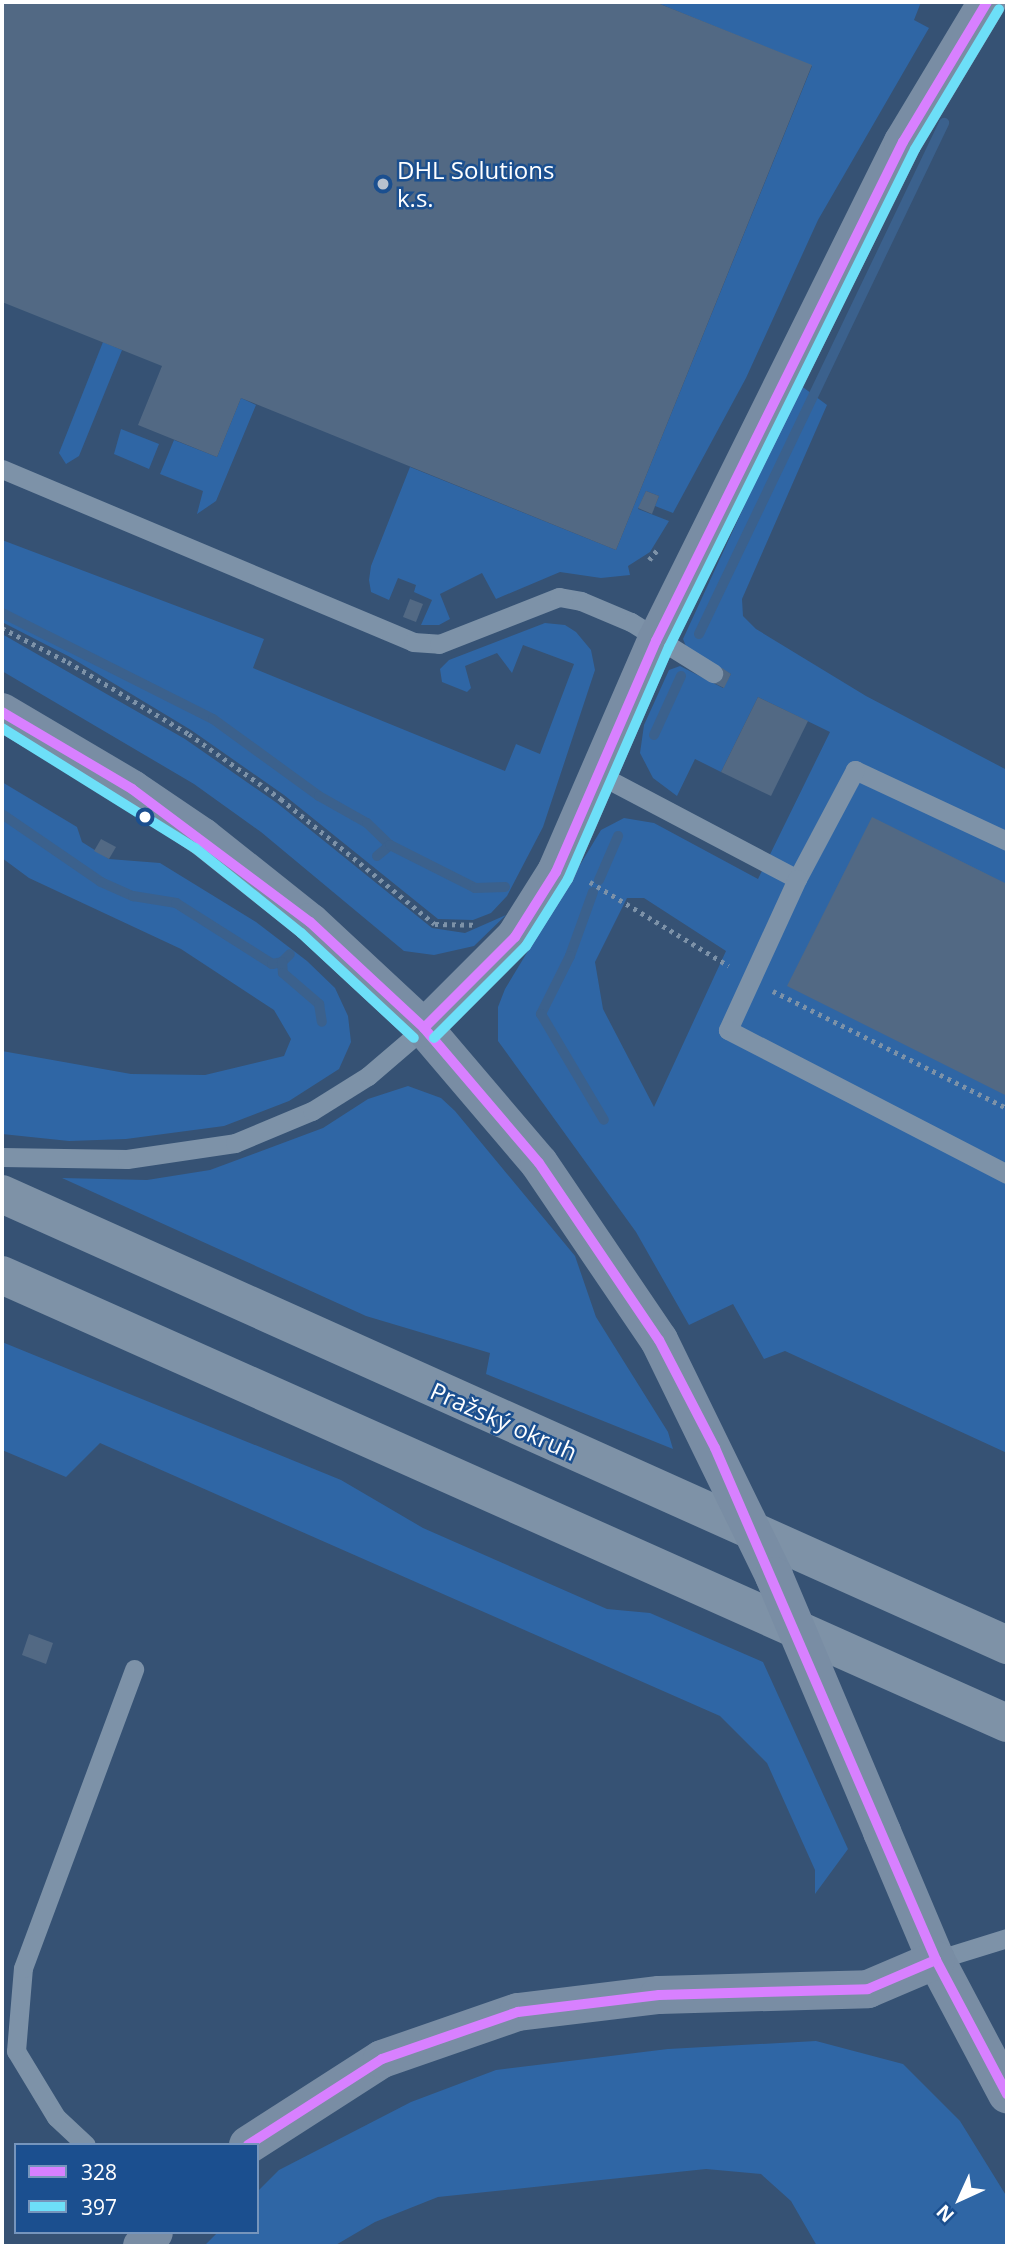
<!DOCTYPE html>
<html>
<head>
<meta charset="utf-8">
<style>
	body { margin:0 }
	#map { position:relative; width:1009px; height:2248px; overflow:hidden; background:#365274; font-family:"Open Sans",sans-serif }
	div>[style] { position:absolute }
	.green>* { inset:0; background:#2f66a5 }
	.stream>* { height:10px; margin:-5px; padding:0 5px; transform-origin:5px; border-radius:5px; background:#3b618d }
	.building>* { inset:0; background:#526984 }
	.path>* { height:4.5px; margin-top:-2.25px; transform-origin:0; background:repeating-linear-gradient(90deg,#7d92a8 0 3.5px,transparent 0 8.5px) }
	.lane>* { height:19px; margin:-9.5px; padding:0 9.5px; transform-origin:9.5px; border-radius:9.5px; background:#7d92a8 }
	.secondary>* { height:38px; margin:-19px; padding:0 19px; transform-origin:19px; border-radius:19px; background:#798da4 }
	.highway>* { height:38px; margin:-19px; padding:0 19px; transform-origin:19px; border-radius:19px; background:#7e92a7 }
	.secondary-bridge>* { height:38px; margin:-19px; padding:0 19px; transform-origin:19px; border-radius:19px; background:#798da4 }
	.bus-1>* { height:10px; margin:-5px; padding:0 5px; transform-origin:5px; border-radius:5px; background:#d880ff }
	.bus-2>* { height:10px; margin:-5px; padding:0 5px; transform-origin:5px; border-radius:5px; background:#6ddff8 }
	.dots>* { width:19px; height:19px; translate:-50% -50%; box-sizing:border-box; border:4px solid #1b4f8f; border-radius:50% }
	span { translate:-50% -50%; white-space:nowrap; text-align:center; line-height:1.15; -webkit-text-stroke:5px #1b4f8f; paint-order:stroke }
	.poi-label { font-size:24px; color:#fff }
	.left { translate:0 -50%; text-align:left }
	.street-label { font-size:24px; color:#fff }
	.frame { position:absolute; inset:0; border:4px solid #fff; pointer-events:none }
	.legend { position:absolute; left:14px; top:2143px; width:245px; height:91px; box-sizing:border-box; background:#1b4f8f; border:2px solid #7695bc; margin:0; padding:9px 12px; list-style:none; font-size:21px; color:#fff }
	.legend li { display:flex; align-items:center; gap:14px; height:35px }
	.legend b { width:35px; border:2px solid #7695bc }
	.north { position:absolute; left:925px; top:2164px; width:70px; height:70px; -webkit-text-stroke:5px #1b4f8f; paint-order:stroke; rotate:225deg; font-size:19px; font-weight:700; line-height:28px; text-align:center; color:#fff }
	.north::after { content:''; display:block; margin:auto; width:24px; height:32px; background:#fff; clip-path:polygon(50% 0,100% 100%,50% 72%,0 100%) }
</style>
</head>
<body>
<div id="map">
	<div class="green">
		<div style="clip-path:polygon(655px 2px,921px 2px,914px 20px,929px 28px,818px 220px,746px 378px,673px 513px,655px 506px,659px 496px,646px 491px,638px 509px,669px 521px,650px 552px,628px 566px,630px 575px,601px 578px,560px 572px,496px 599px,482px 573px,440px 594px,450px 619px,439px 625px,421px 625px,432px 600px,414px 592px,416px 585px,398px 578px,389px 600px,371px 592px,369px 580px,371px 566px,410px 467px,616px 550px,812px 66px)"></div>
		<div style="clip-path:polygon(103px 342px,122px 350px,79px 456px,66px 464px,59px 453px)"></div>
		<div style="clip-path:polygon(evenodd,800px 385px,827px 405px,742px 599px,743px 616px,756px 629px,866px 696px,1007px 770px,1007px 1453px,785px 1351px,764px 1359px,733px 1304px,689px 1325px,636px 1232px,498px 1041px,498px 1007px,505px 989px,601px 830px,624px 818px,654px 823px,758px 879px,830px 732px,758px 697px,721px 772px,695px 759px,677px 796px,653px 778px,640px 753px,644px 725px,669px 670px,680px 666px,723px 688px,731px 674px,687px 649px,683px 639px,800px 385px,627px 898px,644px 898px,726px 951px,654px 1107px,603px 1009px,595px 962px,627px 898px)"></div>
		<div style="clip-path:polygon(241px 398px,256px 405px,216px 501px,197px 514px,203px 491px,160px 474px,174px 440px,217px 457px)"></div>
		<div style="clip-path:polygon(121px 429px,159px 444px,149px 469px,114px 454px)"></div>
		<div style="clip-path:polygon(2px 540px,264px 639px,253px 668px,505px 771px,516px 744px,540px 754px,574px 664px,523px 645px,512px 673px,497px 653px,465px 666px,471px 688px,467px 692px,442px 682px,440px 669px,449px 660px,545px 623px,565px 625px,576px 632px,591px 650px,595px 670px,543px 827px,507px 896px,491px 913px,473px 920px,438px 919px,284px 795px,191px 730px,70px 657px,2px 622px)"></div>
		<div style="clip-path:polygon(2px 634px,185px 739px,277px 803px,432px 928px,465px 933px,506px 915px,474px 946px,434px 955px,404px 951px,261px 832px,194px 784px,2px 671px)"></div>
		<div style="clip-path:polygon(2px 782px,77px 827px,82px 842px,109px 859px,160px 863px,256px 922px,307px 961px,335px 988px,348px 1016px,351px 1042px,339px 1069px,289px 1101px,224px 1126px,126px 1139px,69px 1141px,2px 1134px,2px 1051px,131px 1074px,205px 1075px,284px 1056px,291px 1039px,274px 1010px,181px 949px,29px 878px,2px 858px)"></div>
		<div style="clip-path:polygon(408px 1086px,441px 1098px,455px 1111px,575px 1256px,596px 1317px,668px 1432px,673px 1449px,486px 1374px,490px 1353px,366px 1316px,62px 1178px,147px 1180px,210px 1170px,323px 1128px,368px 1099px)"></div>
		<div style="clip-path:polygon(2px 1342px,341px 1480px,423px 1528px,607px 1609px,650px 1613px,763px 1662px,848px 1849px,815px 1894px,815px 1870px,767px 1763px,720px 1716px,100px 1443px,66px 1477px,2px 1450px)"></div>
		<div style="clip-path:polygon(816px 2041px,903px 2064px,960px 2121px,1007px 2197px,1007px 2246px,817px 2246px,791px 2201px,761px 2174px,706px 2169px,438px 2197px,375px 2222px,334px 2246px,204px 2246px,218px 2232px,257px 2232px,257px 2192px,279px 2170px,411px 2102px,496px 2070px,668px 2049px)"></div>
	</div>
	<div class="stream">
		<div style="left:2px;top:613px;width:236px;rotate:26.7deg"></div>
		<div style="left:213px;top:719px;width:131px;rotate:36deg"></div>
		<div style="left:319px;top:796px;width:55px;rotate:29.4deg"></div>
		<div style="left:367px;top:823px;width:32px;rotate:44deg"></div>
		<div style="left:699px;top:634px;width:567px;rotate:-64.38deg"></div>
		<div style="left:654px;top:735px;width:65px;rotate:-65.4deg"></div>
		<div style="left:2px;top:814px;width:120px;rotate:34.5deg"></div>
		<div style="left:101px;top:882px;width:35px;rotate:24deg"></div>
		<div style="left:133px;top:896px;width:44px;rotate:9.2deg"></div>
		<div style="left:176px;top:903px;width:114px;rotate:32.4deg"></div>
		<div style="left:272px;top:964px;width:10px;rotate:-11deg"></div>
		<div style="left:282px;top:962px;width:11px;rotate:-45deg"></div>
		<div style="left:377px;top:856px;width:17px;rotate:-40deg"></div>
		<div style="left:390px;top:845px;width:95px;rotate:26.8deg"></div>
		<div style="left:475px;top:888px;width:30px;rotate:-2deg"></div>
		<div style="left:599px;top:880px;width:48px;rotate:-66.6deg"></div>
		<div style="left:593px;top:892px;width:68px;rotate:109.8deg"></div>
		<div style="left:570px;top:956px;width:65px;rotate:116.6deg"></div>
		<div style="left:541px;top:1014px;width:123px;rotate:59.3deg"></div>
		<div style="left:282px;top:962px;width:11px;rotate:85deg"></div>
		<div style="left:283px;top:973px;width:48px;rotate:40.7deg"></div>
		<div style="left:319px;top:1004px;width:18px;rotate:81deg"></div>
	</div>
	<div class="building">
		<div style="clip-path:polygon(2px 2px,655px 2px,812px 65px,616px 550px,241px 398px,217px 457px,138px 425px,162px 366px,2px 302px)"></div>
		<div style="clip-path:polygon(646px 491px,659px 496px,652px 514px,638px 508px)"></div>
		<div style="clip-path:polygon(410px 599px,423px 604px,416px 622px,403px 617px)"></div>
		<div style="clip-path:polygon(722px 668px,731px 674px,724px 688px,714px 683px)"></div>
		<div style="clip-path:polygon(758px 697px,808px 721px,771px 796px,721px 772px)"></div>
		<div style="clip-path:polygon(872px 817px,1007px 884px,1007px 1096px,787px 986px)"></div>
		<div style="clip-path:polygon(101px 839px,116px 847px,109px 859px,94px 851px)"></div>
		<div style="clip-path:polygon(29px 1634px,53px 1643px,46px 1664px,22px 1655px)"></div>
	</div>
	<div class="path">
		<div style="left:649px;top:560px;width:13px;rotate:-51deg"></div>
		<div style="left:2px;top:628px;width:74px;rotate:27.3deg"></div>
		<div style="left:68px;top:662px;width:141px;rotate:30.8deg"></div>
		<div style="left:189px;top:734px;width:113px;rotate:35.2deg"></div>
		<div style="left:281px;top:799px;width:198px;rotate:39.1deg"></div>
		<div style="left:435px;top:924px;width:39px;rotate:1deg"></div>
		<div style="left:590px;top:882px;width:162px;rotate:31.1deg"></div>
		<div style="left:773px;top:991px;width:262px;rotate:26.6deg"></div>
	</div>
	<div class="lane">
		<div style="left:2px;top:469px;width:446px;rotate:22.8deg"></div>
		<div style="left:413px;top:642px;width:26px;rotate:4deg"></div>
		<div style="left:439px;top:644px;width:129px;rotate:-21.4deg"></div>
		<div style="left:559px;top:597px;width:22px;rotate:10deg"></div>
		<div style="left:581px;top:601px;width:54px;rotate:22.8deg"></div>
		<div style="left:631px;top:622px;width:97px;rotate:31.9deg"></div>
		<div style="left:598px;top:774px;width:225px;rotate:27.8deg"></div>
		<div style="left:1007px;top:841px;width:168px;rotate:-155deg"></div>
		<div style="left:855px;top:770px;width:123px;rotate:118deg"></div>
		<div style="left:797px;top:879px;width:166px;rotate:114.6deg"></div>
		<div style="left:728px;top:1030px;width:314px;rotate:27.3deg"></div>
		<div style="left:2px;top:1157px;width:125px;rotate:0.9deg"></div>
		<div style="left:127px;top:1159px;width:109px;rotate:-8.4deg"></div>
		<div style="left:235px;top:1143px;width:83px;rotate:-22.6deg"></div>
		<div style="left:312px;top:1111px;width:66px;rotate:-32deg"></div>
		<div style="left:368px;top:1076px;width:74px;rotate:-40.6deg"></div>
		<div style="left:936px;top:1960px;width:74px;rotate:-17.2deg"></div>
		<div style="left:86px;top:2145px;width:41px;rotate:-137deg"></div>
		<div style="left:56px;top:2117px;width:77px;rotate:-121.2deg"></div>
		<div style="left:16px;top:2051px;width:83px;rotate:-85.2deg"></div>
		<div style="left:23px;top:1968px;width:319px;rotate:-69.6deg"></div>
	</div>
	<div class="secondary">
		<div style="left:2px;top:712px;width:151px;rotate:30.6deg"></div>
		<div style="left:132px;top:789px;width:86px;rotate:34.1deg"></div>
		<div style="left:203px;top:837px;width:137px;rotate:38.5deg"></div>
		<div style="left:310px;top:922px;width:156px;rotate:42.9deg"></div>
		<div style="left:424px;top:1028px;width:177px;rotate:49.6deg"></div>
		<div style="left:539px;top:1163px;width:214px;rotate:55.9deg"></div>
		<div style="left:424px;top:1028px;width:129px;rotate:-45deg"></div>
		<div style="left:515px;top:937px;width:77px;rotate:-57.8deg"></div>
		<div style="left:556px;top:872px;width:252px;rotate:-66.6deg"></div>
		<div style="left:656px;top:641px;width:557px;rotate:-63.67deg"></div>
		<div style="left:903px;top:142px;width:163px;rotate:-59deg"></div>
		<div style="left:882px;top:1832px;width:139px;rotate:67.1deg"></div>
		<div style="left:936px;top:1960px;width:152px;rotate:62.1deg"></div>
		<div style="left:248px;top:2145px;width:159px;rotate:-32.7deg"></div>
		<div style="left:382px;top:2059px;width:144px;rotate:-19.1deg"></div>
		<div style="left:518px;top:2012px;width:142px;rotate:-6.9deg"></div>
		<div style="left:659px;top:1995px;width:209px;rotate:-1.6deg"></div>
		<div style="left:868px;top:1989px;width:74px;rotate:-23.1deg"></div>
		<div style="left:142px;top:2246px;width:18px;rotate:-49deg"></div>
	</div>
	<div class="highway">
		<div style="left:2px;top:1194px;width:1102px;rotate:24.17deg"></div>
		<div style="left:2px;top:1275px;width:1100px;rotate:24.03deg"></div>
	</div>
	<div class="secondary-bridge">
		<div style="left:659px;top:1340px;width:263px;rotate:64deg"></div>
		<div style="left:774px;top:1576px;width:278px;rotate:67.1deg"></div>
	</div>
	<div class="bus-1">
		<div style="left:2px;top:712px;width:151px;rotate:30.6deg"></div>
		<div style="left:132px;top:789px;width:222px;rotate:36.8deg"></div>
		<div style="left:310px;top:922px;width:156px;rotate:42.9deg"></div>
		<div style="left:424px;top:1028px;width:177px;rotate:49.6deg"></div>
		<div style="left:539px;top:1163px;width:214px;rotate:55.9deg"></div>
		<div style="left:659px;top:1340px;width:122px;rotate:62.6deg"></div>
		<div style="left:715px;top:1448px;width:558px;rotate:66.65deg"></div>
		<div style="left:936px;top:1960px;width:152px;rotate:62.1deg"></div>
		<div style="left:424px;top:1028px;width:129px;rotate:-45deg"></div>
		<div style="left:515px;top:937px;width:77px;rotate:-57.8deg"></div>
		<div style="left:556px;top:872px;width:252px;rotate:-66.6deg"></div>
		<div style="left:656px;top:641px;width:557px;rotate:-63.67deg"></div>
		<div style="left:903px;top:142px;width:163px;rotate:-59deg"></div>
		<div style="left:248px;top:2145px;width:159px;rotate:-32.7deg"></div>
		<div style="left:382px;top:2059px;width:144px;rotate:-19.1deg"></div>
		<div style="left:518px;top:2012px;width:142px;rotate:-6.9deg"></div>
		<div style="left:659px;top:1995px;width:209px;rotate:-1.6deg"></div>
		<div style="left:868px;top:1989px;width:74px;rotate:-23.1deg"></div>
	</div>
	<div class="bus-2">
		<div style="left:2px;top:728px;width:227px;rotate:31.9deg"></div>
		<div style="left:195px;top:848px;width:136px;rotate:38.7deg"></div>
		<div style="left:301px;top:933px;width:154px;rotate:42.9deg"></div>
		<div style="left:434px;top:1038px;width:130px;rotate:-45deg"></div>
		<div style="left:526px;top:946px;width:79px;rotate:-57.9deg"></div>
		<div style="left:568px;top:879px;width:253px;rotate:-66.5deg"></div>
		<div style="left:669px;top:647px;width:555px;rotate:-63.71deg"></div>
		<div style="left:915px;top:149px;width:163px;rotate:-59deg"></div>
	</div>
	<div class="dots">
		<div style="left:383px;top:184px;background:#b9c2ce"></div>
		<div style="left:145px;top:817px;background:#fff"></div>
	</div>
	<div class="poi-label">
		<span class="left" style="left:397px;top:184px">DHL Solutions<br>k.s.</span>
	</div>
	<div class="street-label">
		<span style="left:504px;top:1421px;rotate:24deg">Pražský okruh</span>
	</div>
	<div class="frame"></div>
	<ul class="legend">
	<li><b style="height:9px;background:#d880ff"></b>328</li>
	<li><b style="height:9px;background:#6ddff8"></b>397</li>
	</ul>
	<div class="north">N</div>
</div>
</body>
</html>
